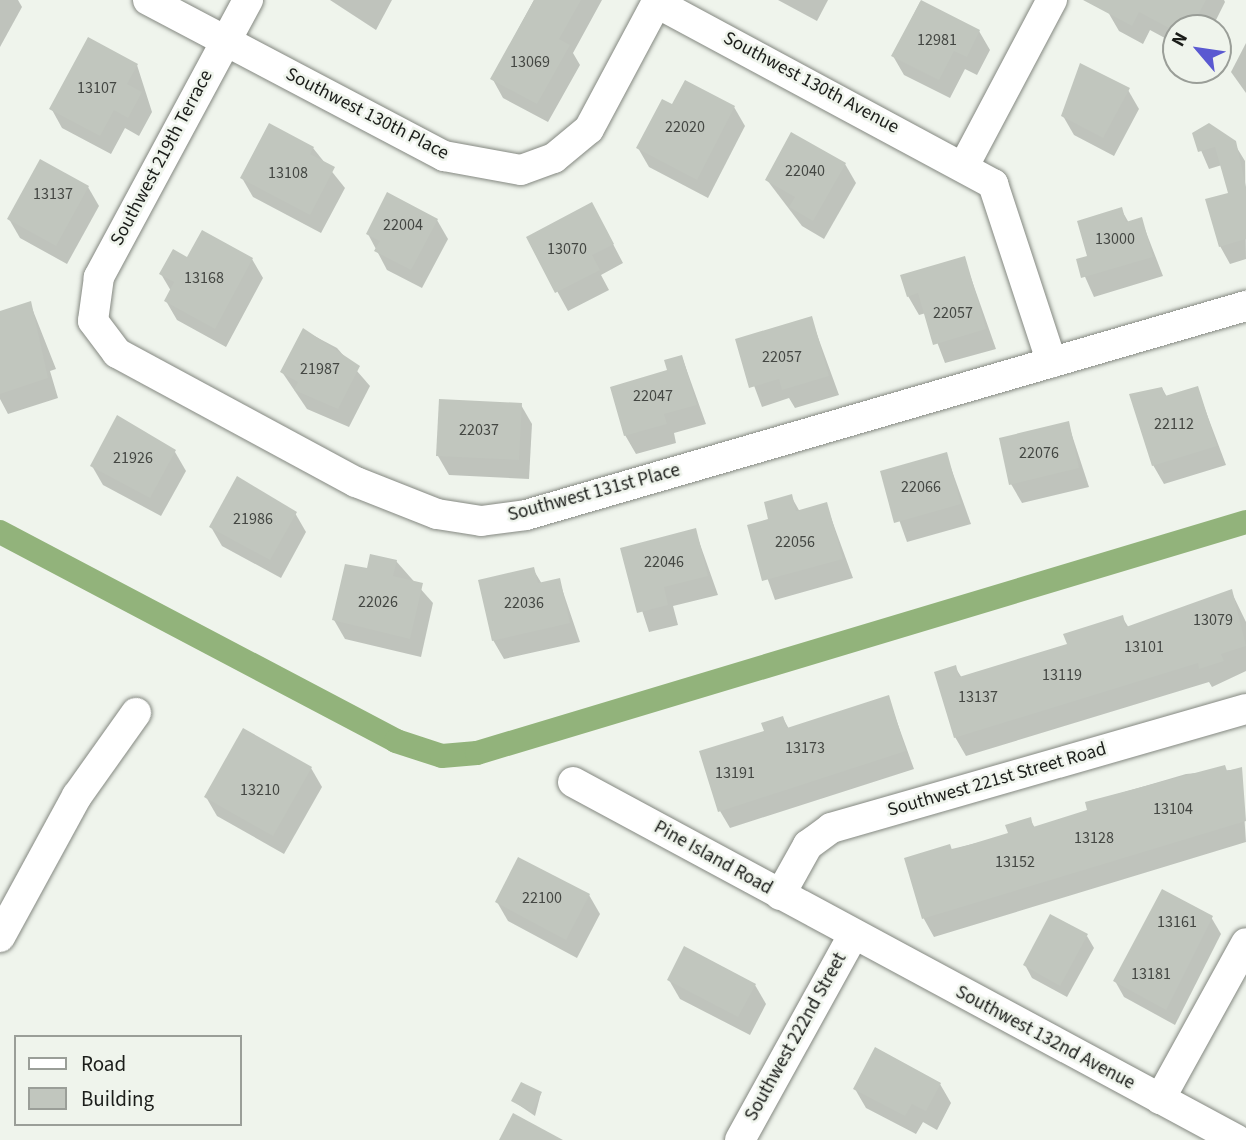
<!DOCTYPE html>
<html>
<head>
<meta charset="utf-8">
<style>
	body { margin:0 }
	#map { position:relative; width:1246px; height:1140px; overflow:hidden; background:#eff4ec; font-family:"Source Sans 3",sans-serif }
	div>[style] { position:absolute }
	.shadow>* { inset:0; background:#0003 }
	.canal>* { height:24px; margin:-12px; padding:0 12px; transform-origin:12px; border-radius:12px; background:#92b37b }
	.building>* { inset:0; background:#c1c6be }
	.roads { filter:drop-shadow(0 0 2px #848881) drop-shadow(0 0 2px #848881) }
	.minor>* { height:30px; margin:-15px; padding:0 15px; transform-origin:15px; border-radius:15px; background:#fff }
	span { translate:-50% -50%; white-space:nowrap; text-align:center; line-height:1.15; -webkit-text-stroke:5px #eff4ec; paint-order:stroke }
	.number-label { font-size:16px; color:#444743 }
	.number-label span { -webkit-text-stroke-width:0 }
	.street-label { font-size:19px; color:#1b1d1a }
	.legend { position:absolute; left:14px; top:1035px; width:228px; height:91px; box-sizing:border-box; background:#eff4ec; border:2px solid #9a9e98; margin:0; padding:9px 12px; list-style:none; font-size:21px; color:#1b1d1a }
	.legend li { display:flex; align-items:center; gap:14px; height:35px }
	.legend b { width:35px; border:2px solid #9a9e98 }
	.north { position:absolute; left:1162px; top:14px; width:70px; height:70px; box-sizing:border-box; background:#eff4ec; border:2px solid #9a9e98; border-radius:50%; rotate:299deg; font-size:19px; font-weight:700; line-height:28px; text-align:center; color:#1b1d1a }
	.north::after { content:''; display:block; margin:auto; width:24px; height:32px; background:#5a59d1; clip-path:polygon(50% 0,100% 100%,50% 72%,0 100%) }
</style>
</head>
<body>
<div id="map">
	<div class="shadow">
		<div style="clip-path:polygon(0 0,18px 0,22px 7px,0 47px)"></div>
		<div style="clip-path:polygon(330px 0,392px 0,376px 30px)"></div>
		<div style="clip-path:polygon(534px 0,602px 0,573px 53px,580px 65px,548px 122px,503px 98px,492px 78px)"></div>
		<div style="clip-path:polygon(778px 0,828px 0,817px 21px)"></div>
		<div style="clip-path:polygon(1114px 0,1224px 0,1225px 2px,1212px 28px,1176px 28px,1176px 44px,1150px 30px,1143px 44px,1119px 31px,1108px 12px)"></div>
		<div style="clip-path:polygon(920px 2px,979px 31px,990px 50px,977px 75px,965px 69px,950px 98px,904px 75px,893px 56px)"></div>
		<div style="clip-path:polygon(1246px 43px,1246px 93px,1231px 72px)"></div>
		<div style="clip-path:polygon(137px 65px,152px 112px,139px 136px,125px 128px,111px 154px,62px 128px,51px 108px)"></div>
		<div style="clip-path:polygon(1081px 65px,1128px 90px,1139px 109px,1114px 156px,1074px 135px,1063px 116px)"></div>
		<div style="clip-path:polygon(673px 106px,734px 107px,745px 126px,708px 198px,649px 167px,638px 148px)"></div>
		<div style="clip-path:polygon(1194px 134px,1234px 143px,1245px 161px,1246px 259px,1230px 264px,1220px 246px,1230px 194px,1222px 165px,1209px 169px)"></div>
		<div style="clip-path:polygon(313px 148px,345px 188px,321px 233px,253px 197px,242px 178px)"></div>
		<div style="clip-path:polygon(845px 164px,856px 183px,824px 239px,802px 226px,767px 180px)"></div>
		<div style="clip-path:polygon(88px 187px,99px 206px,67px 264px,20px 238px,9px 219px)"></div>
		<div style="clip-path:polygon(1121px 209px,1129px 223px,1141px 219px,1163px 276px,1094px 297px,1078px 261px,1089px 257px)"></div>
		<div style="clip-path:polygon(437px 220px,448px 239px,422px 288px,387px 270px,368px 234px)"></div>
		<div style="clip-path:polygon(602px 223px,623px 263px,601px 275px,609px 290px,568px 311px,528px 238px)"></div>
		<div style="clip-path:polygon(964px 258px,996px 349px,945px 363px,926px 313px,919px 315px,908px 296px)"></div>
		<div style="clip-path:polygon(188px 259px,252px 259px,263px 278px,226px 347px,177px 320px,166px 301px,171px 291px,161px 274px)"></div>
		<div style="clip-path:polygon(30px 303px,56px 369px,50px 371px,58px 398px,8px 414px,0 399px,0 313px)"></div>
		<div style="clip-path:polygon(811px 318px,839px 395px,795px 408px,789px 398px,762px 407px,737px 340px)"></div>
		<div style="clip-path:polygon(303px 330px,337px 348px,370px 386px,349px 427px,307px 409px,282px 372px)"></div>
		<div style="clip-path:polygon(682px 357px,706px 424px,674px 433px,676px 443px,636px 454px,625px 435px)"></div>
		<div style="clip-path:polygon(1162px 388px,1167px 397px,1197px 388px,1226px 465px,1164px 484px,1153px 465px)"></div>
		<div style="clip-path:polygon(521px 405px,532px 424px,529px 479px,449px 475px,438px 456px)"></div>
		<div style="clip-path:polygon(1068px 423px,1089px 487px,1022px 503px,1011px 484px)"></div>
		<div style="clip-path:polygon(175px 452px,186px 471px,161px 516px,103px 485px,92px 466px)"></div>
		<div style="clip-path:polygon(946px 454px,971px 524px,907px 542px,882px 472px)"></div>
		<div style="clip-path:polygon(791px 496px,800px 512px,826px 504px,853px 578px,775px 600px,749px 526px,770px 520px)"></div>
		<div style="clip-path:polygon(295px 513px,306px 532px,281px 578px,222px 546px,211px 527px)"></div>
		<div style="clip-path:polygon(695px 530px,718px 595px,673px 606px,678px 625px,649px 632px,622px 549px)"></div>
		<div style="clip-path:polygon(396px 561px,433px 603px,421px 657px,345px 639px,334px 620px,368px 570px)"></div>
		<div style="clip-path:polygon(533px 569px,542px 584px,559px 580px,580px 642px,504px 659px,493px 640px)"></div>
		<div style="clip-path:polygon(1231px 591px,1246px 622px,1246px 671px,1212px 687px,1209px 682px,966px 756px,955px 737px,955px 667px,962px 678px,1069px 645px,1122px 617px,1129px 628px)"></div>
		<div style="clip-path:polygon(888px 697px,914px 769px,730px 828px,720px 811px,766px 732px,783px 718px,789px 729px)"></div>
		<div style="clip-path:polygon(311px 768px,322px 787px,284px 854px,217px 816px,206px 797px)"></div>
		<div style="clip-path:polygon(1241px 769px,1246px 842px,934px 937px,924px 919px,906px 860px,1010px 835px,1030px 819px,1035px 828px,1089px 811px,1087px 803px,1186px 774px)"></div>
		<div style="clip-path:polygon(589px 895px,600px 914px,577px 958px,508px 921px,497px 902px)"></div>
		<div style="clip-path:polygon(1211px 917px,1221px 934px,1175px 1025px,1124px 997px,1115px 981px)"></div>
		<div style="clip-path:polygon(1087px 936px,1094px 948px,1067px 997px,1032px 978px,1025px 965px)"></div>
		<div style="clip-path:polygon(669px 980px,755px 985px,766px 1004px,750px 1035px,680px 999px)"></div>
		<div style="clip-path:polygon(940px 1084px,951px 1103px,937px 1130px,923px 1122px,916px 1134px,866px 1108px,855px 1089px)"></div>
		<div style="clip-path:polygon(541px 1093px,535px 1116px,513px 1101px)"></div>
	</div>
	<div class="canal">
		<div style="left:0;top:532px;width:448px;rotate:27.8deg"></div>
		<div style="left:396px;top:741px;width:48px;rotate:18.1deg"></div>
		<div style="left:442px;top:756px;width:35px;rotate:-5deg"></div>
		<div style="left:477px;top:753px;width:803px;rotate:-16.72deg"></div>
	</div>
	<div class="building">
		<div style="clip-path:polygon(534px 0,581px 0,559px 39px,570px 45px,537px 104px,490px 79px)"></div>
		<div style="clip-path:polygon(921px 0,980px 30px,967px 57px,954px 51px,939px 80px,891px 56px)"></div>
		<div style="clip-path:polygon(1083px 0,1206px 0,1191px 28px,1169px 28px,1139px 12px,1132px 26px)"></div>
		<div style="clip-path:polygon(88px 37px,138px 64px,127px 84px,142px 92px,128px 118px,114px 110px,100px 136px,49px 109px)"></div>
		<div style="clip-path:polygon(1080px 63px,1130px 88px,1103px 138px,1061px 116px)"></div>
		<div style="clip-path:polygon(685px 80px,735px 106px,697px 180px,636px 148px,662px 99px,672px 104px)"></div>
		<div style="clip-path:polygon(269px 123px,314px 147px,310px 154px,335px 167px,310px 215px,240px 178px)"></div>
		<div style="clip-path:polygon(1209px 123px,1236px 141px,1246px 187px,1246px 239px,1219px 247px,1205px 199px,1228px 193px,1215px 147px,1198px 152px,1192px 133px)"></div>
		<div style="clip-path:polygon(791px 132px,846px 163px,813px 221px,789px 207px,795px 197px,765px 180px)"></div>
		<div style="clip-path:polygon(40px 159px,89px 186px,56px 246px,7px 219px)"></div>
		<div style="clip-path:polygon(387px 192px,438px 219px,411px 270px,374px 251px,380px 241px,366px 234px)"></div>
		<div style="clip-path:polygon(592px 202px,614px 244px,592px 255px,600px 270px,555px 293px,526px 237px)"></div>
		<div style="clip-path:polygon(1122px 207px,1126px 222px,1142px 217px,1153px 257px,1081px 278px,1076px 259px,1087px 256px,1077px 221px)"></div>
		<div style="clip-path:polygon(202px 230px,253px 258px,215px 329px,164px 301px,174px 282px,159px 274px,173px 249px,187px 257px)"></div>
		<div style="clip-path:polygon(965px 256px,986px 329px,933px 345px,918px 293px,907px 297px,900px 275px)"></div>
		<div style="clip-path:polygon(31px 301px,48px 378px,0 394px,0 311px)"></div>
		<div style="clip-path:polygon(812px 316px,829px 376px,782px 390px,779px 379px,749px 388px,735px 339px)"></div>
		<div style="clip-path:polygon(303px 328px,360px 366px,338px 409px,294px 390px,298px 382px,280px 372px)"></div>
		<div style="clip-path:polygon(682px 355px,697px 405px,664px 414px,667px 424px,624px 436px,610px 387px,667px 370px,664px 360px)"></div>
		<div style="clip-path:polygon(1198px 386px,1217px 446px,1152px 466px,1129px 394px,1162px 387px,1165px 396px)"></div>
		<div style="clip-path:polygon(439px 399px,522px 403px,519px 460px,436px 456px)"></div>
		<div style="clip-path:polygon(117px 415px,176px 450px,150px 498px,90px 466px)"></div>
		<div style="clip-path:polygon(1069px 421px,1079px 468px,1009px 485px,999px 438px)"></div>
		<div style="clip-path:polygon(947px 452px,961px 504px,894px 523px,880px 471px)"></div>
		<div style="clip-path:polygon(237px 476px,297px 512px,270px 560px,209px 527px)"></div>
		<div style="clip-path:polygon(792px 494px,796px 511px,827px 502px,843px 559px,762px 581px,747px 525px,768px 519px,764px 502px)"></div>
		<div style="clip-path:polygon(696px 528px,708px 576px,664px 587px,668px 605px,637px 613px,620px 548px)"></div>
		<div style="clip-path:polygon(370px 554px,397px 560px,393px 576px,423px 583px,410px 639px,332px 620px,345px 564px,367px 568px)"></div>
		<div style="clip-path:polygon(534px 567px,538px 583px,560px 578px,570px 623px,492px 641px,478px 580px)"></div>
		<div style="clip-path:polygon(1232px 589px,1246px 646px,1221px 654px,1224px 661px,1199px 669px,1198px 663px,954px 738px,934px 672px,956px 665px,959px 677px,1067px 644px,1063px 634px,1101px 622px,1123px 615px,1126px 627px)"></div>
		<div style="clip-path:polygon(889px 695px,906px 751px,718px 812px,699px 751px,764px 731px,761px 723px,783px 716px,787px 728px)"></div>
		<div style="clip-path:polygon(243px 728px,312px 767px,273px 836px,204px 797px)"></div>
		<div style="clip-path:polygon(1225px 765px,1227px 771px,1242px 767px,1246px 821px,922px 919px,904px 858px,950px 844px,952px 850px,1008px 833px,1005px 825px,1031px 817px,1033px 827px,1087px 810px,1085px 802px)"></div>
		<div style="clip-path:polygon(518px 857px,590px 894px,566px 940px,495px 902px)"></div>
		<div style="clip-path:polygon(1162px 889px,1213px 916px,1166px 1010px,1113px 981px)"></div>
		<div style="clip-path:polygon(1050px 914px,1088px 934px,1060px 986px,1023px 965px)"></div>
		<div style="clip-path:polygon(684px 946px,756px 984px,738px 1017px,667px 980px)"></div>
		<div style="clip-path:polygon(875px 1047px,941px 1083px,926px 1111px,912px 1104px,905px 1116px,853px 1089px)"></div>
		<div style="clip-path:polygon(521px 1082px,542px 1092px,532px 1112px,511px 1101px)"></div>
		<div style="clip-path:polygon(513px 1113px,563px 1140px,499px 1140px)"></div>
	</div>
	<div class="roads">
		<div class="minor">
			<div style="left:148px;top:0;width:335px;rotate:27.8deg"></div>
			<div style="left:444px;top:156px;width:78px;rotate:10.3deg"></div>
			<div style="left:521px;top:170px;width:35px;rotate:-20deg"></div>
			<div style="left:554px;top:158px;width:45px;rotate:-39.6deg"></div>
			<div style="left:589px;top:129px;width:146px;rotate:-61.9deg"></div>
			<div style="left:248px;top:0;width:315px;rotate:118.3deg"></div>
			<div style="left:99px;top:277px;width:44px;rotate:97.8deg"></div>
			<div style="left:93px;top:321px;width:40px;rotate:53deg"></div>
			<div style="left:117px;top:353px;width:272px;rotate:28.4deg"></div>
			<div style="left:356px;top:482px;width:87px;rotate:21.6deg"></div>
			<div style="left:437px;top:514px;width:45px;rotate:9deg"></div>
			<div style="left:481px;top:521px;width:45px;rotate:-7.6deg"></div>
			<div style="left:526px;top:515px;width:750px;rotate:-16.19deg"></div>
			<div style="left:657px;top:3px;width:382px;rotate:28.3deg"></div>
			<div style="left:993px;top:184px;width:188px;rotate:71.8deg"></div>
			<div style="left:965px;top:164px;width:186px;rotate:-62.1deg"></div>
			<div style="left:573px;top:782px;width:754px;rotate:28.33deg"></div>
			<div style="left:780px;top:895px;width:57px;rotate:-60.8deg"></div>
			<div style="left:808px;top:845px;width:29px;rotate:-36deg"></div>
			<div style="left:831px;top:828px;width:432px;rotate:-16deg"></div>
			<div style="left:0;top:937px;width:161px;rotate:-61.4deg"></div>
			<div style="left:77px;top:796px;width:102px;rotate:-54.6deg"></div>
			<div style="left:1160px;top:1099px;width:178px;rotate:-61.1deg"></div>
			<div style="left:740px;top:1140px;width:234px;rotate:-61.1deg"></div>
		</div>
	</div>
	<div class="number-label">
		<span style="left:937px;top:40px">12981</span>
		<span style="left:530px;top:62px">13069</span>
		<span style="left:97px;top:88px">13107</span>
		<span style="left:685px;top:127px">22020</span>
		<span style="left:805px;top:171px">22040</span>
		<span style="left:288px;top:173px">13108</span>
		<span style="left:53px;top:194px">13137</span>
		<span style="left:403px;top:225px">22004</span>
		<span style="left:1115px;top:239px">13000</span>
		<span style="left:567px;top:249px">13070</span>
		<span style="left:204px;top:278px">13168</span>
		<span style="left:953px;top:313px">22057</span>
		<span style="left:782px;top:357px">22057</span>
		<span style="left:320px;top:369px">21987</span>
		<span style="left:653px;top:396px">22047</span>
		<span style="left:1174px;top:424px">22112</span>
		<span style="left:479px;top:430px">22037</span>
		<span style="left:1039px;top:453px">22076</span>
		<span style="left:133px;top:458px">21926</span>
		<span style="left:921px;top:487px">22066</span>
		<span style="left:253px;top:519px">21986</span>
		<span style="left:795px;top:542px">22056</span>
		<span style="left:664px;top:562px">22046</span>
		<span style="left:378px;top:602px">22026</span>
		<span style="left:524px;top:603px">22036</span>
		<span style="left:1213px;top:620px">13079</span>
		<span style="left:1144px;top:647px">13101</span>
		<span style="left:1062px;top:675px">13119</span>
		<span style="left:978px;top:697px">13137</span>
		<span style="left:805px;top:748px">13173</span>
		<span style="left:735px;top:773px">13191</span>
		<span style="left:260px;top:790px">13210</span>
		<span style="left:1173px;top:809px">13104</span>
		<span style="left:1094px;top:838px">13128</span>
		<span style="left:1015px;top:862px">13152</span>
		<span style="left:542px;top:898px">22100</span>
		<span style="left:1177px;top:922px">13161</span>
		<span style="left:1151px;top:974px">13181</span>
	</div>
	<div class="street-label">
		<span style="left:811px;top:83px;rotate:28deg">Southwest 130th Avenue</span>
		<span style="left:367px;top:114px;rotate:27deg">Southwest 130th Place</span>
		<span style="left:162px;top:158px;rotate:-62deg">Southwest 219th Terrace</span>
		<span style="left:594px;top:493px;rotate:-15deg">Southwest 131st Place</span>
		<span style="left:997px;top:780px;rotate:-16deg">Southwest 221st Street Road</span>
		<span style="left:713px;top:858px;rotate:29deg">Pine Island Road</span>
		<span style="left:796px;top:1037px;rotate:-61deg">Southwest 222nd Street</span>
		<span style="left:1045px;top:1038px;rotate:28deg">Southwest 132nd Avenue</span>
	</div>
	<ul class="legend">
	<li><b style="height:9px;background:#fff"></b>Road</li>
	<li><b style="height:19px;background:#c1c6be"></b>Building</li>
	</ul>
	<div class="north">N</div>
</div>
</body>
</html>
